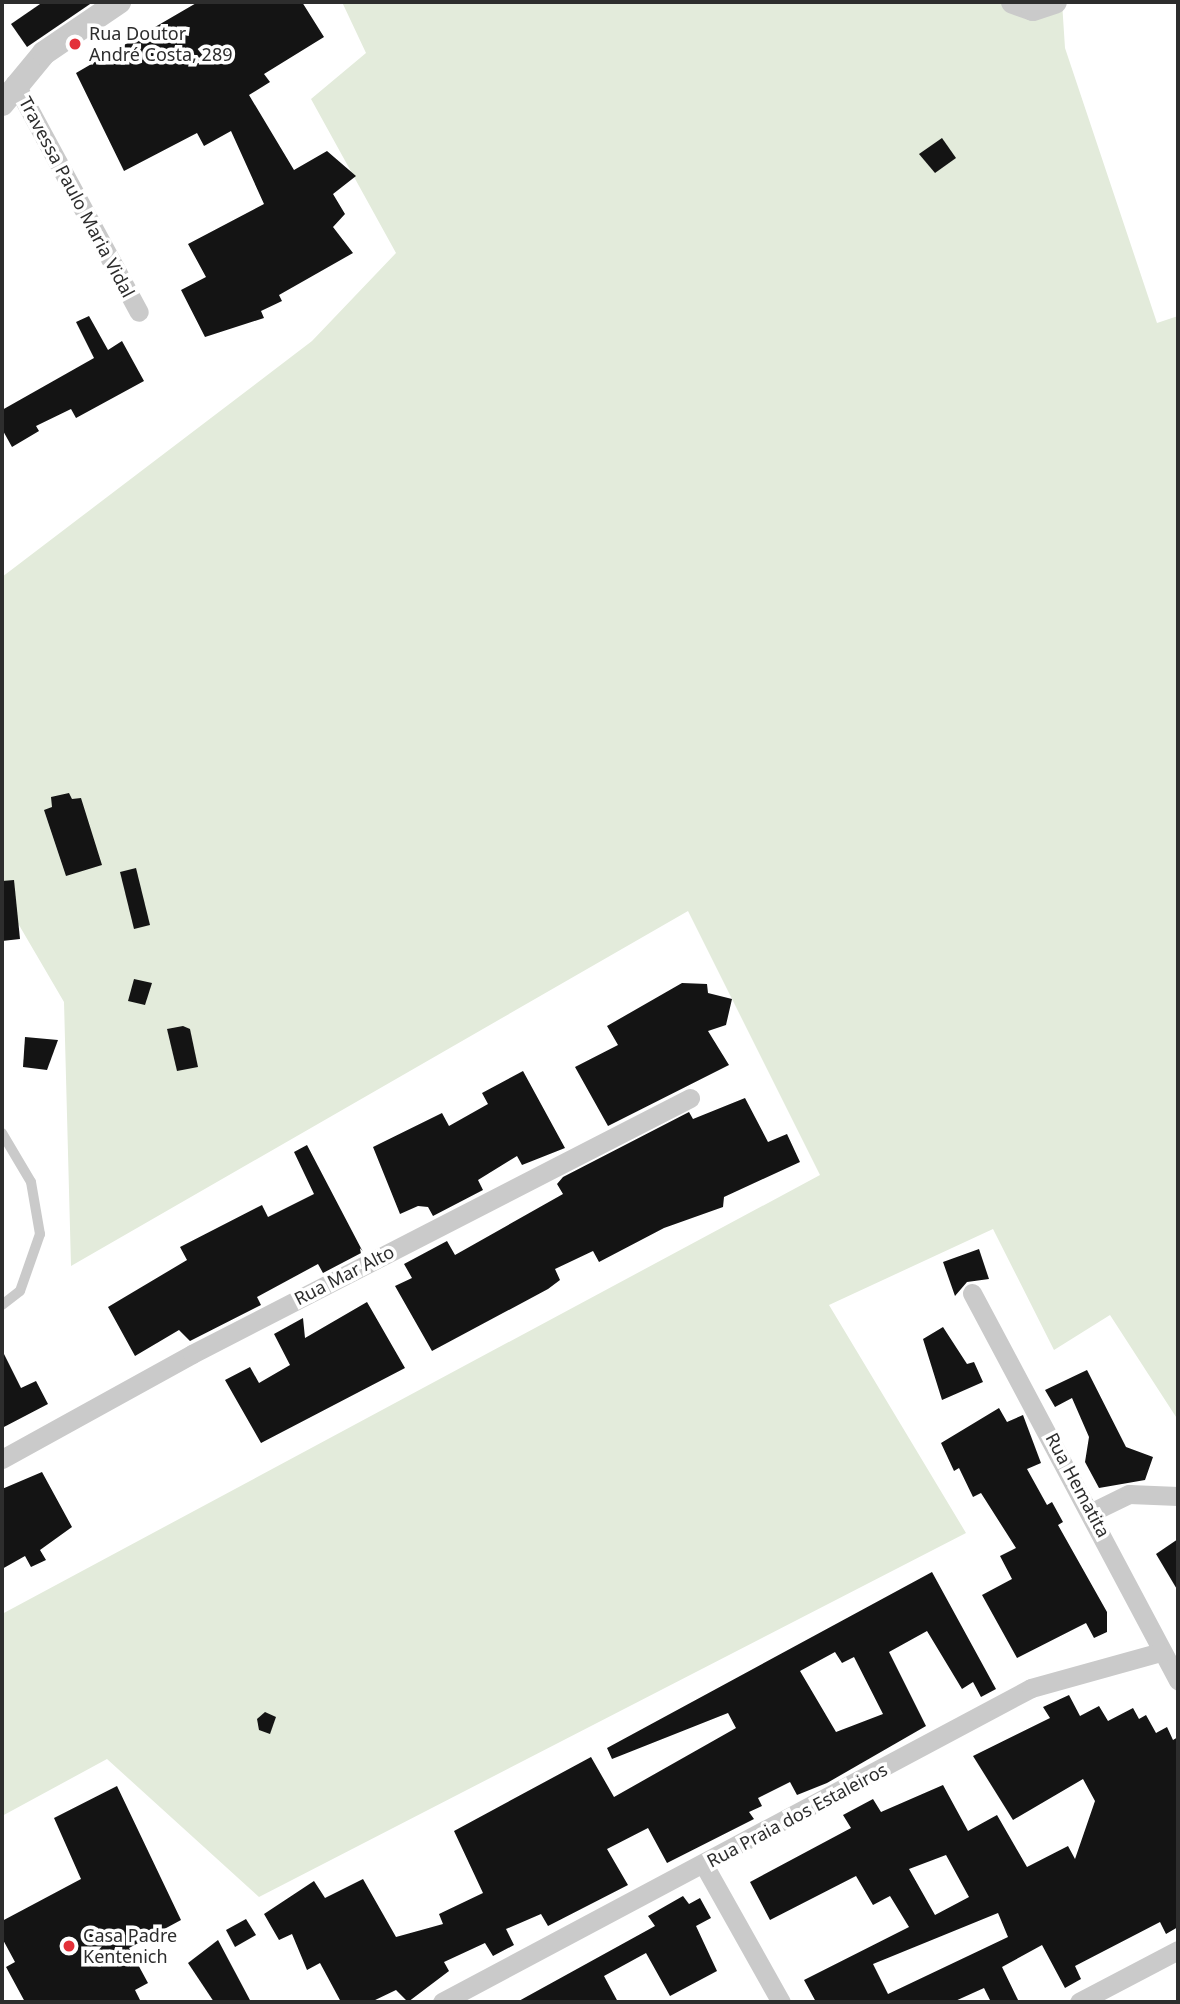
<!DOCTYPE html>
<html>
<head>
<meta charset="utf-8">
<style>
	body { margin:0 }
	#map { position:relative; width:1180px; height:2004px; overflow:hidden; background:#fff; font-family:"Noto Sans",sans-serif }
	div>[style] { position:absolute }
	.green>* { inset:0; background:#e3ebdb }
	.building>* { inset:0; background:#141414 }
	.service>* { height:10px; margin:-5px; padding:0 5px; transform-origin:5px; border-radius:5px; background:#cacaca }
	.minor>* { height:19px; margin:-9.5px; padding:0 9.5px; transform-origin:9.5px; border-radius:9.5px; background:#cacaca }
	.tertiary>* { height:24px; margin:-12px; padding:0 12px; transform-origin:12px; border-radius:12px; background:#cacaca }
	.dots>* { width:19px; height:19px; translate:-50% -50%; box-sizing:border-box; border:4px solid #fff; border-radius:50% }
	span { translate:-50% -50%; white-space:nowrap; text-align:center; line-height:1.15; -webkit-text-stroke:7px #fff; paint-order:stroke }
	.poi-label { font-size:18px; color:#2d2d2d }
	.left { translate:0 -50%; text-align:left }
	.street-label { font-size:18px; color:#2d2d2d }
	.frame { position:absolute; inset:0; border:4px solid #2d2d2d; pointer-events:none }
</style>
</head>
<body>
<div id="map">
	<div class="green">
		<div style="clip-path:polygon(342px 2px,1062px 2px,1065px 48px,1157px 323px,1178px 316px,1178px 1420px,1110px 1315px,1054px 1350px,993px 1229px,829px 1305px,966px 1533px,259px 1897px,107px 1759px,2px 1816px,2px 1614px,820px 1175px,688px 911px,71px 1266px,64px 1002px,2px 896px,2px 577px,312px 341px,396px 253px,311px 99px,366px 53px)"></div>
	</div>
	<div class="building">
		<div style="clip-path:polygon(43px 2px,93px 2px,27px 47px,11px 24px)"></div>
		<div style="clip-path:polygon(198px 2px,302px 2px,324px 37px,264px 74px,270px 82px,249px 95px,294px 170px,327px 151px,356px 176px,333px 194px,345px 214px,333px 227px,353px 253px,279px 295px,282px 301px,261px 311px,264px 318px,205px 337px,181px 290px,206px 277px,188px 244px,264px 204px,231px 131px,204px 146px,197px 133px,124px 171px,76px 73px)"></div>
		<div style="clip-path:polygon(942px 138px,956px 158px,935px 173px,919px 154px)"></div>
		<div style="clip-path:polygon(89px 316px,108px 350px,122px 341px,144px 381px,76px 418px,71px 409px,36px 426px,39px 431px,12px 447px,2px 429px,2px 410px,94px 358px,76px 322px)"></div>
		<div style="clip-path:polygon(69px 793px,72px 799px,81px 798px,102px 865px,66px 876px,44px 810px,52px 807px,51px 797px)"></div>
		<div style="clip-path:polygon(136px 868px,150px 925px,134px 929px,120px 872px)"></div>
		<div style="clip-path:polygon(14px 880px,20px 939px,2px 941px,2px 881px)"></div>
		<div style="clip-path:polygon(134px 979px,152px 983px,145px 1005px,128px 1001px)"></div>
		<div style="clip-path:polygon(682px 983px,707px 984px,708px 993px,732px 999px,726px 1025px,708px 1031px,729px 1065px,608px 1126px,575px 1067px,618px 1045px,607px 1026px)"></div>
		<div style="clip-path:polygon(183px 1026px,190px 1029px,198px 1067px,177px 1071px,167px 1029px)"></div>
		<div style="clip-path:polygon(25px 1037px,58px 1040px,47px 1070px,23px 1067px)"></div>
		<div style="clip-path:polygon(523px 1071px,565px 1148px,522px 1165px,517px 1156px,478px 1180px,483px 1190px,433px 1216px,428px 1207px,418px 1206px,400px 1214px,373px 1147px,442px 1113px,449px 1126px,488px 1104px,482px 1093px)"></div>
		<div style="clip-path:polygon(745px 1098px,768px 1142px,787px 1134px,800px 1162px,724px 1197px,723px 1207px,664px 1228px,599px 1262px,593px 1251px,555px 1269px,560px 1280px,548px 1289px,432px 1351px,395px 1286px,412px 1278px,404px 1264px,447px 1241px,455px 1255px,563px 1194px,557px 1184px,563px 1177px,689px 1112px,693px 1119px)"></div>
		<div style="clip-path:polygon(307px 1145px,363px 1252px,323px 1273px,318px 1264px,257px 1297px,261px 1305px,190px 1341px,179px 1330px,135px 1356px,108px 1307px,187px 1260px,180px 1247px,262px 1205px,268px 1217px,314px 1194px,294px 1152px)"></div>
		<div style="clip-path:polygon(979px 1249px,989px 1279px,967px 1282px,955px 1296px,943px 1262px)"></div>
		<div style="clip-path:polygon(367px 1302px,405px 1368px,261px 1443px,225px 1380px,250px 1367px,259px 1383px,290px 1365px,274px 1334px,303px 1318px,305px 1338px)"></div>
		<div style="clip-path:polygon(943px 1327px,967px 1364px,974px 1362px,983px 1382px,942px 1400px,923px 1339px)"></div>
		<div style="clip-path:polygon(2px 1350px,21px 1388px,36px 1381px,48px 1404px,2px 1428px)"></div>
		<div style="clip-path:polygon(1087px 1370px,1126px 1447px,1153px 1457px,1145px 1480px,1099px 1488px,1085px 1462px,1089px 1437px,1072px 1398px,1055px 1407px,1045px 1390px)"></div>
		<div style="clip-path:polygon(999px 1408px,1007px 1422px,1023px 1415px,1041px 1463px,1027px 1469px,1047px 1505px,1052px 1502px,1063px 1522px,1058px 1525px,1107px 1612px,1107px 1632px,1094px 1638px,1086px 1623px,1017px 1658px,982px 1595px,1012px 1579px,1000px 1556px,1016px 1548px,981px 1493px,973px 1497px,959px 1468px,954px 1471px,941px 1443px)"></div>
		<div style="clip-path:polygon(42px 1472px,72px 1527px,40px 1550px,46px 1560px,31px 1567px,25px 1556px,2px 1569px,2px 1489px)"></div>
		<div style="clip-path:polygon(1178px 1539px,1178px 1591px,1156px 1554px)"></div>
		<div style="clip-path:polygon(evenodd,932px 1572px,996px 1689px,981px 1697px,973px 1682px,962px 1689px,927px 1631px,889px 1652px,926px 1726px,827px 1783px,797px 1795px,790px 1782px,758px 1798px,762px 1806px,749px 1812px,754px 1819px,667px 1863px,648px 1828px,607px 1849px,628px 1885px,548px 1926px,541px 1914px,506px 1929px,514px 1945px,493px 1956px,485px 1943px,444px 1962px,449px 1971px,408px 2002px,396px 1990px,371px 2002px,341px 2002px,320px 1963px,307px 1970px,292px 1934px,279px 1940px,264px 1914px,314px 1881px,325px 1898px,363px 1879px,396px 1937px,443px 1924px,439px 1914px,483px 1893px,454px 1831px,591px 1757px,614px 1797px,736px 1728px,728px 1713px,612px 1759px,607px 1748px,932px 1572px,835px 1652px,842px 1663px,854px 1657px,883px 1714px,836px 1732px,800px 1671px,835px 1652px)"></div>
		<div style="clip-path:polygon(evenodd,1069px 1695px,1080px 1716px,1099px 1706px,1108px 1721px,1133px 1708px,1139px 1719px,1146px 1715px,1156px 1733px,1167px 1727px,1173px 1740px,1178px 1737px,1178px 1927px,1166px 1934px,1160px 1922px,1075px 1966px,1081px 1979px,1065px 1988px,1042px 1945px,1002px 1967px,1019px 2002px,991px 2002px,984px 1988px,953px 2002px,816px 2002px,804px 1980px,909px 1927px,890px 1896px,873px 1905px,856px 1876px,770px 1920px,750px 1882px,851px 1828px,843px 1815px,873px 1799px,881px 1812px,943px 1785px,968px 1831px,997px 1815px,1027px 1867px,1068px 1846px,1075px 1859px,1095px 1801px,1083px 1779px,1013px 1820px,973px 1756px,1050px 1718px,1043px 1707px,1069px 1695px,946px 1855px,969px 1897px,935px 1915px,909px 1869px,946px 1855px,1069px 1695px,998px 1913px,1008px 1937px,888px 1994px,873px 1964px,998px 1913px)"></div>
		<div style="clip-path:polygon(265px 1712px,276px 1717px,270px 1734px,259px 1730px,257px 1719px)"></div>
		<div style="clip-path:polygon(117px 1786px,181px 1920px,129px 1948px,148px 1983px,135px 1990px,141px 2002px,25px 2002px,6px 1967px,15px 1962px,2px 1938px,2px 1921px,81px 1879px,54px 1818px)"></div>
		<div style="clip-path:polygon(683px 1896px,689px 1904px,700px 1898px,711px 1918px,696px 1926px,717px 1971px,670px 1996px,646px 1953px,604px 1976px,618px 2002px,517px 2002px,655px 1926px,648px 1916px)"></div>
		<div style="clip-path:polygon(246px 1919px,256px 1935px,235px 1947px,226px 1930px)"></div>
		<div style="clip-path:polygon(218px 1940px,251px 2002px,214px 2002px,188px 1963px)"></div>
	</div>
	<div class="service">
		<div style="left:2px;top:1133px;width:57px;rotate:59.4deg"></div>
		<div style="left:31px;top:1182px;width:53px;rotate:80.2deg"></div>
		<div style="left:40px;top:1234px;width:60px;rotate:109.3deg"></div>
		<div style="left:20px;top:1291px;width:23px;rotate:142deg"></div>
	</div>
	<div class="minor">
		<div style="left:15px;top:83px;width:260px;rotate:61.6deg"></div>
		<div style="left:972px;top:1293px;width:439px;rotate:62deg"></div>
		<div style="left:2px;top:1459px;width:217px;rotate:-28.9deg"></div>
		<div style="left:192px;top:1354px;width:560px;rotate:-27.21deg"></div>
		<div style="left:1094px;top:1511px;width:39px;rotate:-26deg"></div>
		<div style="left:1129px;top:1494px;width:49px;rotate:2.3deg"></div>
		<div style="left:704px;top:1865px;width:157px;rotate:60.7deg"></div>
		<div style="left:442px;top:2002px;width:667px;rotate:-28.06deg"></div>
		<div style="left:1031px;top:1688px;width:135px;rotate:-15.5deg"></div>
		<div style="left:1079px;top:2002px;width:112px;rotate:-27.7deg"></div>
	</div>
	<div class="tertiary">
		<div style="left:1013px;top:2px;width:21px;rotate:19deg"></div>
		<div style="left:1033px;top:9px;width:23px;rotate:-18deg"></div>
		<div style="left:2px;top:104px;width:66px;rotate:-50.5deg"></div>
		<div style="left:44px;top:53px;width:91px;rotate:-34.2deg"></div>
	</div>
	<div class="dots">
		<div style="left:75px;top:44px;background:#e33039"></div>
		<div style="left:69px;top:1946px;background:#e33039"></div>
	</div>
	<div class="poi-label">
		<span class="left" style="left:89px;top:44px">Rua Doutor<br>André Costa, 289</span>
		<span class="left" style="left:83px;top:1946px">Casa Padre<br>Kentenich</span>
	</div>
	<div class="street-label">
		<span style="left:77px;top:197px;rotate:62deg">Travessa Paulo Maria Vidal</span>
		<span style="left:344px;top:1275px;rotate:-27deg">Rua Mar Alto</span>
		<span style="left:1078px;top:1485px;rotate:62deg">Rua Hematita</span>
		<span style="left:797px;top:1815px;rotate:-28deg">Rua Praia dos Estaleiros</span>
	</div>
	<div class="frame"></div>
</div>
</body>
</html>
